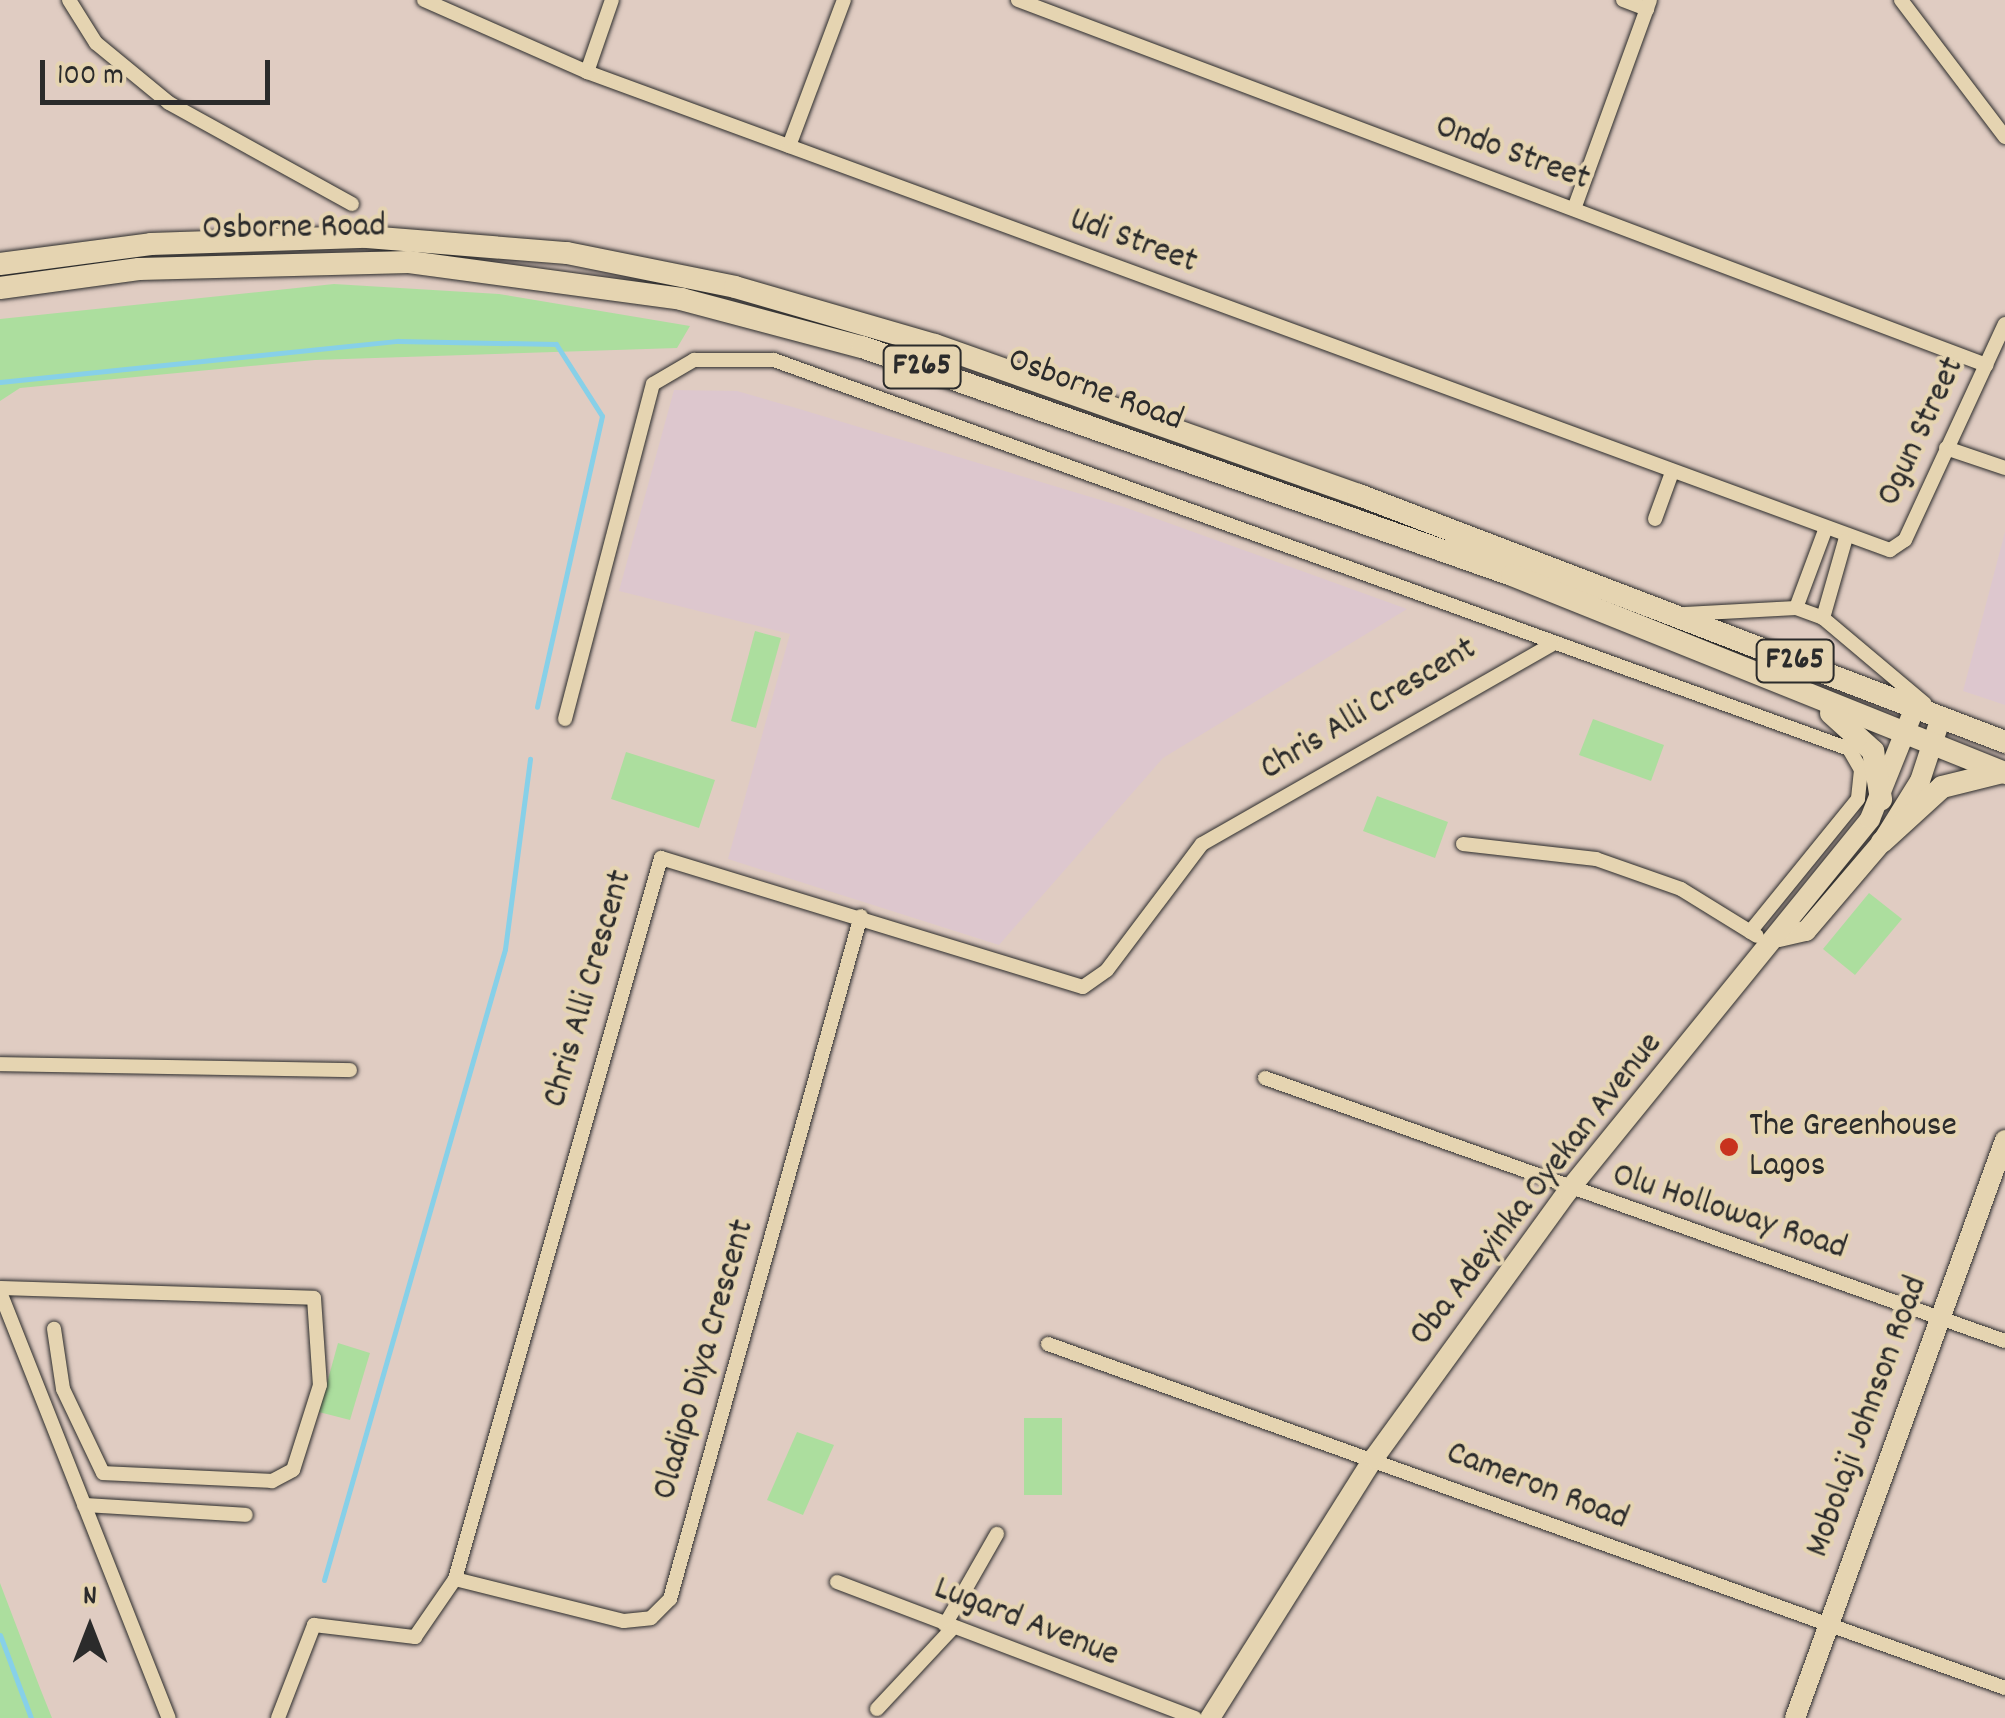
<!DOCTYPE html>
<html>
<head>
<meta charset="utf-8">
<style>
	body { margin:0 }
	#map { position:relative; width:2005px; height:1718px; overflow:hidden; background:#e0ccc2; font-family:Dekko,sans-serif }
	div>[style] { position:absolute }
	.built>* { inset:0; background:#ddc7ce }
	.green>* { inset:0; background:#acde9e }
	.stream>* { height:5px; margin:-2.5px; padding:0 2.5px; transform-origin:2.5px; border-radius:2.5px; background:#87d0e8 }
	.roads { filter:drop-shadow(0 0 2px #2b2b2b) drop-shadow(0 0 2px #2b2b2b) }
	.minor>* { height:14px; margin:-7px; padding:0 7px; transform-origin:7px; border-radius:7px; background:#e5d4b1 }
	.secondary>* { height:20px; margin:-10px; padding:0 10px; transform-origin:10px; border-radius:10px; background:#e5d4b1 }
	.primary>* { height:22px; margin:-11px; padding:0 11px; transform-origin:11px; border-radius:11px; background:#e5d4b1 }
	.dots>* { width:28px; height:28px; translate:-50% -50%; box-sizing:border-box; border:5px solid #e5d4b1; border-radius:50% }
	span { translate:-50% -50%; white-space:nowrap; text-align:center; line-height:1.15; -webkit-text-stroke:8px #e5d4b1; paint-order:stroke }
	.shield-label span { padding:2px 8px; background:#e5d4b1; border:2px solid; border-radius:8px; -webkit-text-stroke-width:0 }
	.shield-label { font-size:32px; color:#2b2b2b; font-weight:700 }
	.street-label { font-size:35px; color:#2b2b2b }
	.poi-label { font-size:35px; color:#2b2b2b }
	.left { translate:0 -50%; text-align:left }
	.north { position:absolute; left:40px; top:1578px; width:100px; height:100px; -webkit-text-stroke:8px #e5d4b1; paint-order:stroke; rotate:0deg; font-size:28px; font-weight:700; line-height:40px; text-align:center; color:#2b2b2b }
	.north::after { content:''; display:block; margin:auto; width:35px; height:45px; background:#2b2b2b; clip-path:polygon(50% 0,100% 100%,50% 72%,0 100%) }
	.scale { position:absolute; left:40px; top:60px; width:230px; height:45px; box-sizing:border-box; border:5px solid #2b2b2b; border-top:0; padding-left:12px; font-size:30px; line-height:35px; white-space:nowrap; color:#2b2b2b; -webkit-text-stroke:8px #e5d4b1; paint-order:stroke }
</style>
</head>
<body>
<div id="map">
	<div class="built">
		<div style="clip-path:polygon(674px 390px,737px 391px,796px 408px,1124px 507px,1407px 609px,1163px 758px,999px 945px,728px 859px,790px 634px,619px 591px)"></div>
		<div style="clip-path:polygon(2005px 532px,2005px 705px,1963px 691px)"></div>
	</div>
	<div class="green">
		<div style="clip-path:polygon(334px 284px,499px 294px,690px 326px,677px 348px,315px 360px,20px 388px,0 401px,0 319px)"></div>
		<div style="clip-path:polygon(755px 631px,781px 638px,756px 728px,731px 721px)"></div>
		<div style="clip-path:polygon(1593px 719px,1664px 745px,1651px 781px,1579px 755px)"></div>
		<div style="clip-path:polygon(626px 752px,715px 780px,699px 828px,611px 799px)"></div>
		<div style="clip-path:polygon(1377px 796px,1448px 822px,1435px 858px,1363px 831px)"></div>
		<div style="clip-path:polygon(1869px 893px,1902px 919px,1855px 975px,1823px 949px)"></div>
		<div style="clip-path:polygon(338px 1343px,370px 1353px,350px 1420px,319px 1412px)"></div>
		<div style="clip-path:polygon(1024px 1418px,1062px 1418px,1062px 1495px,1024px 1495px)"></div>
		<div style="clip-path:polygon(797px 1432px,834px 1445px,803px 1515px,767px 1500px)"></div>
		<div style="clip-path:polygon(0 1583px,40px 1688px,52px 1718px,0 1718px)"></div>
	</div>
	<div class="stream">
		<div style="left:0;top:382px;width:400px;rotate:-5.9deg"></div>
		<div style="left:398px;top:341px;width:158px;rotate:1.1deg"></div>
		<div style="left:556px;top:344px;width:85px;rotate:57.4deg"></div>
		<div style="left:602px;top:416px;width:298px;rotate:102.6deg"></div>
		<div style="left:324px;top:1580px;width:656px;rotate:-73.99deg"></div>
		<div style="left:505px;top:949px;width:192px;rotate:-82.5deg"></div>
		<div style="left:0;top:1635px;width:89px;rotate:69.5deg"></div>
	</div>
	<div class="roads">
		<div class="minor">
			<div style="left:69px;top:0;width:51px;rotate:57.9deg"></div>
			<div style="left:96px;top:43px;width:94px;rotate:39.4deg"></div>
			<div style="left:169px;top:103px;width:209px;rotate:28.9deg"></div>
			<div style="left:424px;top:0;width:178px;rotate:23.8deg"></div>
			<div style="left:587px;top:72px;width:1388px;rotate:20.15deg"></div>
			<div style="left:1890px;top:550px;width:18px;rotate:-34deg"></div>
			<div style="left:1905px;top:540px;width:238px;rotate:-65.2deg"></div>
			<div style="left:1018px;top:0;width:1035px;rotate:20.66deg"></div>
			<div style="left:1623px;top:0;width:26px;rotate:21deg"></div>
			<div style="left:1901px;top:0;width:172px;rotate:52.8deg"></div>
			<div style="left:587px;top:72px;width:76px;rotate:-70.9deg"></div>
			<div style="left:789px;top:146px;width:156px;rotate:-69.4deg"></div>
			<div style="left:1574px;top:209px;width:222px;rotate:-70deg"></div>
			<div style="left:1946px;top:448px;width:62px;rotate:18.7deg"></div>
			<div style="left:1655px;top:519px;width:47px;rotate:-70deg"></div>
			<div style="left:1796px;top:608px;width:80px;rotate:-69.5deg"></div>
			<div style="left:1685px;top:614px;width:111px;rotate:-3.1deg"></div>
			<div style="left:1796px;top:608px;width:29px;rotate:20deg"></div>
			<div style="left:1823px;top:618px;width:133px;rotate:40.1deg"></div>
			<div style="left:1823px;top:618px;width:80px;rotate:-74.1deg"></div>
			<div style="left:565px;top:719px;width:346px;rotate:-75.3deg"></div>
			<div style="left:653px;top:384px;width:48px;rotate:-30.3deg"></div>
			<div style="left:694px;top:360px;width:80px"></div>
			<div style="left:774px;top:360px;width:1143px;rotate:19.89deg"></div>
			<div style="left:1849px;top:749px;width:24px;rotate:60deg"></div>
			<div style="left:1861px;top:770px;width:29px;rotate:96deg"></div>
			<div style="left:1858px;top:799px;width:171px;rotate:129.1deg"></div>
			<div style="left:1463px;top:844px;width:134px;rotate:6.4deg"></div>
			<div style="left:1596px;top:859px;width:90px;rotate:19.4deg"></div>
			<div style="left:1681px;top:889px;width:89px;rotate:31.7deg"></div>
			<div style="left:0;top:1064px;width:350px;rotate:1deg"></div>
			<div style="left:1265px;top:1078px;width:785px;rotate:19.57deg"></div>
			<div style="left:0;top:1288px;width:314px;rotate:1.8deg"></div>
			<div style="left:314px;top:1298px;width:87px;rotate:86.1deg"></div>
			<div style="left:320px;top:1385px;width:89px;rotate:107.6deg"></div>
			<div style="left:293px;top:1470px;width:24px;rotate:152deg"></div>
			<div style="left:272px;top:1481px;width:169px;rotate:-177.3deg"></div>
			<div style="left:103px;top:1473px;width:93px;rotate:-115.5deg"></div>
			<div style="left:63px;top:1389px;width:61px;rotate:-98.5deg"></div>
			<div style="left:0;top:1292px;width:458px;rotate:68.4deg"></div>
			<div style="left:1048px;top:1344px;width:1017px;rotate:19.77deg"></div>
			<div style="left:84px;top:1505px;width:162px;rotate:3.5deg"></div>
			<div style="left:455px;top:1579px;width:174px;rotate:14deg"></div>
			<div style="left:624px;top:1621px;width:27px;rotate:-6deg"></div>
			<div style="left:651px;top:1618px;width:27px;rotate:-45deg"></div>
			<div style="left:670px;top:1599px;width:709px;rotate:-74.38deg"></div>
			<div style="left:837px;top:1582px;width:383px;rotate:20.8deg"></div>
			<div style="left:945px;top:1625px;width:105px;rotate:-60.3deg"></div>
			<div style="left:877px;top:1709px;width:108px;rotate:-46.9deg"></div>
			<div style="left:278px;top:1718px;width:100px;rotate:-68.8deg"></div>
			<div style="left:314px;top:1625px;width:102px;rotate:6.8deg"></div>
			<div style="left:415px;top:1637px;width:70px;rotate:-55.4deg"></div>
			<div style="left:455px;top:1579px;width:750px;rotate:-74.05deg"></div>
			<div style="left:661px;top:858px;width:441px;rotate:17deg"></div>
			<div style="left:1083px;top:987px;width:29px;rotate:-35deg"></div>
			<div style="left:1107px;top:970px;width:158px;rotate:-53deg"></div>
			<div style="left:1202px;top:844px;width:402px;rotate:-29.7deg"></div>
		</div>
		<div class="secondary">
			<div style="left:1779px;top:937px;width:28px;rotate:-13deg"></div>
			<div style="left:1806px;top:931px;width:117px;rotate:-49.5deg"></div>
			<div style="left:1882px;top:842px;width:72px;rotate:-58.1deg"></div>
			<div style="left:1920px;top:781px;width:67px;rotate:-71.8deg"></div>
			<div style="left:1210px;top:1718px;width:307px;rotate:-57.8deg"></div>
			<div style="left:1374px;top:1458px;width:330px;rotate:-54deg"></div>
			<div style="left:1568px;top:1191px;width:479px;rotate:-50.9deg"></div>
			<div style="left:1870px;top:819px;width:121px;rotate:-68.1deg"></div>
			<div style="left:1795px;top:1718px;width:615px;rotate:-70.03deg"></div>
		</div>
		<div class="primary">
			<div style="left:0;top:264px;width:152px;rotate:-7.5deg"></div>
			<div style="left:151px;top:244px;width:216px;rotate:-1.9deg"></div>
			<div style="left:367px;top:237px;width:201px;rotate:4.6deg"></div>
			<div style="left:567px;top:253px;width:171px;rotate:11.4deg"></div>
			<div style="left:735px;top:287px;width:208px;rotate:16.2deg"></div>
			<div style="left:935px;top:345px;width:450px;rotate:19.5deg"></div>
			<div style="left:1359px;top:495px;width:692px;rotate:20.92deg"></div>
			<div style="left:0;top:288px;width:140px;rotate:-7.8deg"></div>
			<div style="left:139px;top:269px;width:270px;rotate:-1.5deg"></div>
			<div style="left:409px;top:262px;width:275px;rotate:7.7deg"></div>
			<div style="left:681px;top:299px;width:187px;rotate:14.9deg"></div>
			<div style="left:862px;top:347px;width:689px;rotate:19.33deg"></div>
			<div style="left:1512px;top:575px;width:531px;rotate:21.88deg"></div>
			<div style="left:1831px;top:713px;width:57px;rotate:42.1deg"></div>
			<div style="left:1873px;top:751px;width:49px;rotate:80.5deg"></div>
			<div style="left:1882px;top:842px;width:81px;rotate:-42.5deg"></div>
			<div style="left:1942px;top:787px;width:59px;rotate:-13.8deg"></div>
		</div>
	</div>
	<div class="dots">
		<div style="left:1729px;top:1147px;background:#c8321e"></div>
	</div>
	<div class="shield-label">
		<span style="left:922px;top:367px">F265</span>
		<span style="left:1795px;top:661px">F265</span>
	</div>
	<div class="street-label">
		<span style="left:1512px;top:154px;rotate:20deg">Ondo Street</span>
		<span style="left:294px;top:229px;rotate:-1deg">Osborne Road</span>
		<span style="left:1133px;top:242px;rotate:20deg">Udi Street</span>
		<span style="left:1095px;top:391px;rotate:20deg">Osborne Road</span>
		<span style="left:1922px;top:432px;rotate:-65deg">Ogun Street</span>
		<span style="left:1369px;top:710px;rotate:-31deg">Chris Alli Crescent</span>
		<span style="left:589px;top:989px;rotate:-74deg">Chris Alli Crescent</span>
		<span style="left:1537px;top:1190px;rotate:-52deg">Oba Adeyinka Oyekan Avenue</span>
		<span style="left:1729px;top:1213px;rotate:18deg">Olu Holloway Road</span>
		<span style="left:705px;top:1360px;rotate:-74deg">Oladipo Diya Crescent</span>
		<span style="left:1868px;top:1417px;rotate:-70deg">Mobolaji Johnson Road</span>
		<span style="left:1537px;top:1487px;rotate:21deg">Cameron Road</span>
		<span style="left:1026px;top:1623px;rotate:21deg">Lugard Avenue</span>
	</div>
	<div class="poi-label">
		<span class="left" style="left:1749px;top:1147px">The Greenhouse<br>Lagos</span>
	</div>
	<div class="north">N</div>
	<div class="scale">100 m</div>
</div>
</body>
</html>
